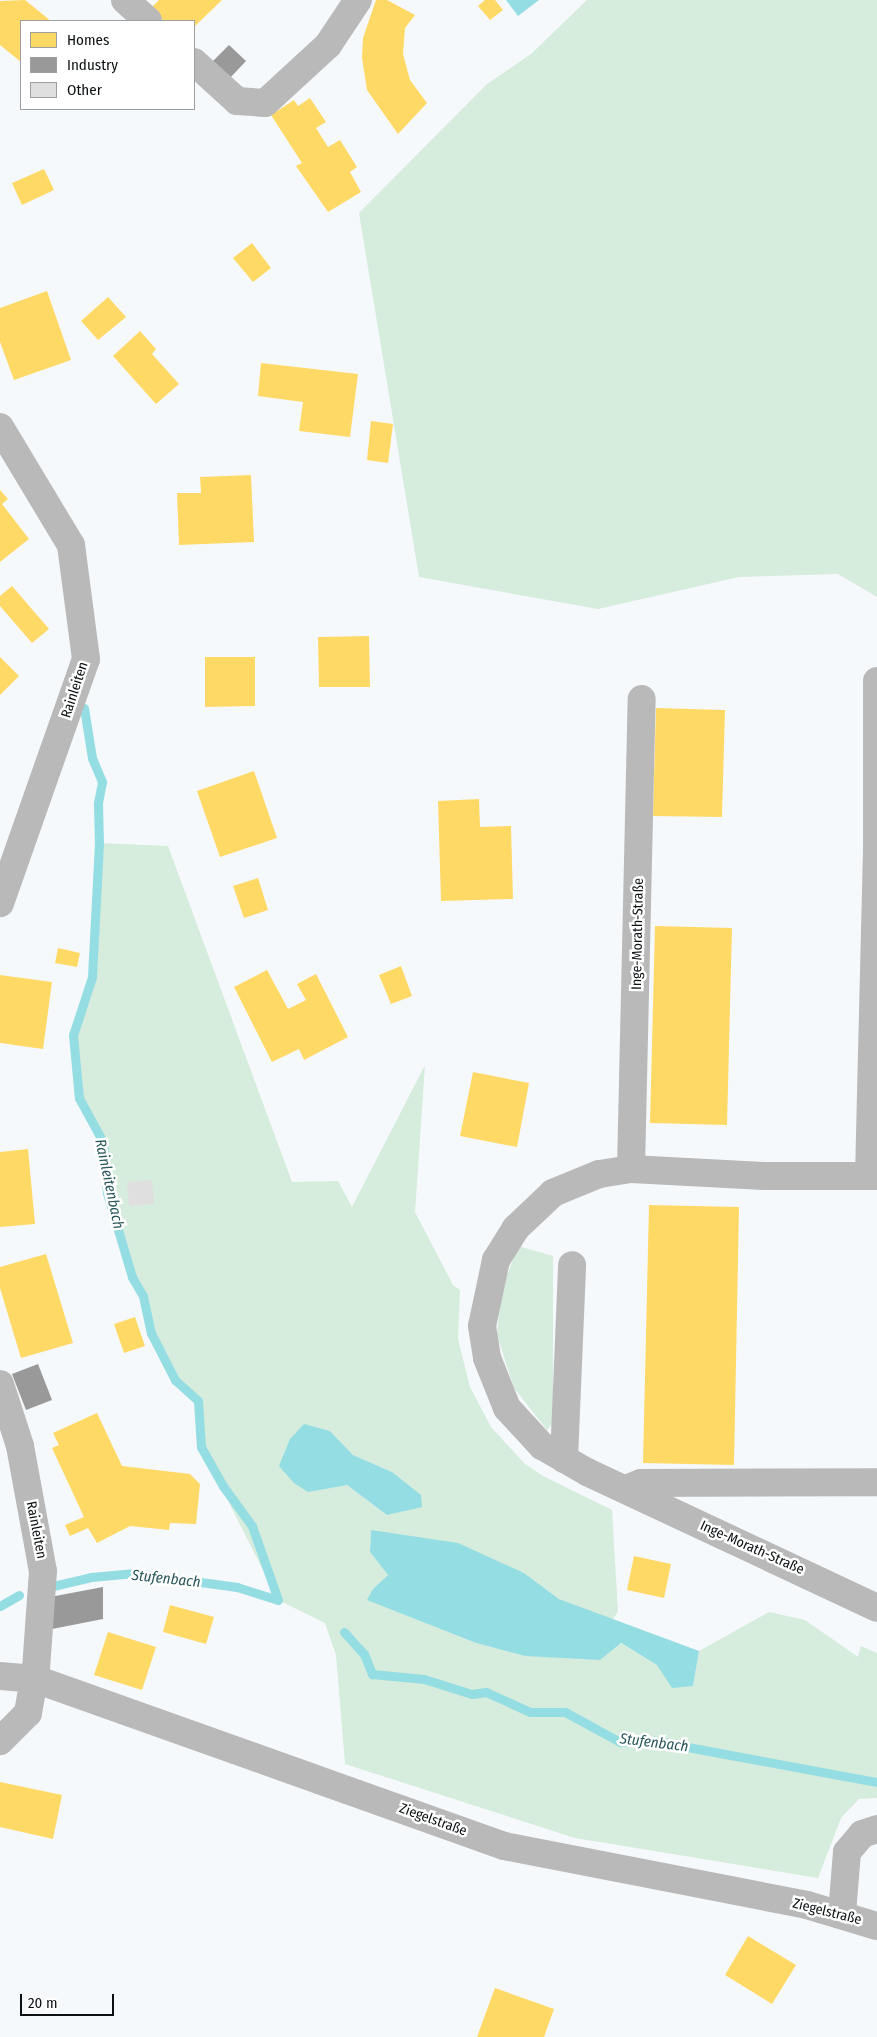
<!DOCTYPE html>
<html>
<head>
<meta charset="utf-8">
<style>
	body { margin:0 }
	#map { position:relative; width:877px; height:2037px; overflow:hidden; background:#f6f9fb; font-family:"Fira Sans Condensed",sans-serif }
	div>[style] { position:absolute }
	.green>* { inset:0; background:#d6ecdc }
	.water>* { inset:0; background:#94dde3 }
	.homes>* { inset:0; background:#ffd966 }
	.industry>* { inset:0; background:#999 }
	.stream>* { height:9px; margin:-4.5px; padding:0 4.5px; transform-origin:4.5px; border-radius:4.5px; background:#94dde3 }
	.building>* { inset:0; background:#e0dfdf }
	.minor>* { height:28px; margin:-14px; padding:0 14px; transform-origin:14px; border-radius:14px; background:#bab9ba }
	span { translate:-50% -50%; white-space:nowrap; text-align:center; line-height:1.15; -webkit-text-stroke:5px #fff; paint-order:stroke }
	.street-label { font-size:14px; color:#0c1012 }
	.water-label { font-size:15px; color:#29565a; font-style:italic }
	.legend { position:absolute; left:20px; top:20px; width:175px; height:90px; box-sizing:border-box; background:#fff; border:1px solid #9e9fa0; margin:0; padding:6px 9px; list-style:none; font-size:15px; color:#0c1012 }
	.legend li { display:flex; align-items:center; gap:10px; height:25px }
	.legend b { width:25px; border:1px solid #9e9fa0 }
	.scale { position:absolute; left:20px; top:1994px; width:94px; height:22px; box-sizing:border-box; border:2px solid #0c1012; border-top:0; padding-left:6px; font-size:15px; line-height:18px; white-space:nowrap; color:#0c1012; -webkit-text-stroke:4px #fff; paint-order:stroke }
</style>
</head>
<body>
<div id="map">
	<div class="green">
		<div style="clip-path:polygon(587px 0,877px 0,877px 597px,838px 574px,739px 577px,598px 609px,419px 577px,359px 213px,487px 84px,531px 54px)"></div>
		<div style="clip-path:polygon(evenodd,99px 843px,168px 846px,292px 1182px,338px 1181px,352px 1207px,425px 1065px,415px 1212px,453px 1285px,460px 1290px,458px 1339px,470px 1387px,491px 1427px,525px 1464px,543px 1476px,612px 1510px,618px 1612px,612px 1620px,559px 1599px,524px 1573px,371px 1530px,370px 1552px,388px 1575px,373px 1589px,368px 1600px,476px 1643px,525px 1656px,620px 1643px,693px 1686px,699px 1651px,769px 1612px,805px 1620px,858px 1657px,861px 1646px,877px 1653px,877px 1798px,859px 1799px,841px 1818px,818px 1878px,575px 1838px,345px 1764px,336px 1655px,325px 1623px,278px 1600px,201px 1447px,198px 1402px,175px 1380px,151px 1333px,143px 1296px,132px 1277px,107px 1193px,103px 1142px,79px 1098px,73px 1035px,92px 977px,99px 843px,330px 1431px,353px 1455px,392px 1472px,387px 1515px,347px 1485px,330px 1431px)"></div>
		<div style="clip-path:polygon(518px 1246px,553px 1256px,553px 1423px,547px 1430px,514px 1388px,497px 1335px,501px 1292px)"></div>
	</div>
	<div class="water">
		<div style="clip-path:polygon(506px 0,539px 0,518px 16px)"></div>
		<div style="clip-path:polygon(304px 1424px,330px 1431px,353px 1455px,392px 1472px,421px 1495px,422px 1507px,387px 1515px,347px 1485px,308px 1492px,294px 1483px,279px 1466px,290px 1439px)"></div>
		<div style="clip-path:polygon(371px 1530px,458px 1543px,524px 1573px,559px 1599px,699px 1651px,693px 1686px,672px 1688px,657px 1665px,621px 1643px,600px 1660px,525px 1656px,476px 1643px,367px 1600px,373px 1589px,388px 1575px,370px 1552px)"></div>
	</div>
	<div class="homes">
		<div style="clip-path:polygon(25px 0,51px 21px,21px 21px,21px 62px,0 45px,0 1px)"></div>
		<div style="clip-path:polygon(159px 0,222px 0,194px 27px,194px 21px,164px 21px,151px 8px)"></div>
		<div style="clip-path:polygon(376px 0,387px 0,415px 15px,405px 28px,403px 54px,410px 80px,427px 103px,398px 134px,367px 90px,362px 58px,363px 38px)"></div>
		<div style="clip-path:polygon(485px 0,495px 0,503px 10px,490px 20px,478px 6px)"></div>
		<div style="clip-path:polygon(310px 98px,326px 122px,316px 128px,328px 147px,340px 140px,357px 167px,350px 172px,361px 192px,328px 212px,296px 166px,302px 163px,271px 115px,294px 100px,298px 106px)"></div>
		<div style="clip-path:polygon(44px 169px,54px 190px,22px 205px,12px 183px)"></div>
		<div style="clip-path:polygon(252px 243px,271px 268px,253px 282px,233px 258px)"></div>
		<div style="clip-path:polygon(47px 291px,71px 360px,14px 380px,0 342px,0 308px)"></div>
		<div style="clip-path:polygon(108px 297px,126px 317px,98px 340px,81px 321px)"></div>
		<div style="clip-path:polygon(140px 331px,156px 349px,152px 354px,179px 384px,156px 404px,113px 356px)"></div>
		<div style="clip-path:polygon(261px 363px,358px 374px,350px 437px,299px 431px,303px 402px,258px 396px)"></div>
		<div style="clip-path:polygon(371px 421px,393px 424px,388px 463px,367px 460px)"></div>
		<div style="clip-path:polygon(251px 475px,254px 542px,179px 545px,177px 493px,201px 493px,200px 477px)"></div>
		<div style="clip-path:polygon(0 490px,8px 499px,2px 504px,29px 539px,0 562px)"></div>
		<div style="clip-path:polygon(12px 586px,49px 629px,32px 643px,0 606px,0 596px)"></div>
		<div style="clip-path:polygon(369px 636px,370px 687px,319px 687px,318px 637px)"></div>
		<div style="clip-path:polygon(0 657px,19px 676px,0 695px)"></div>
		<div style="clip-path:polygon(205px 657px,255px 657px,255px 706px,205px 707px)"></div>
		<div style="clip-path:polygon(656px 708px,725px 710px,722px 817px,653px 816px)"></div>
		<div style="clip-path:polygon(254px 771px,277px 838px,220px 857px,197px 791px)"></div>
		<div style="clip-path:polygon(479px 799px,480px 827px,511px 826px,513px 899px,441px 901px,438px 801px)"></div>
		<div style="clip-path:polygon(258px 878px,268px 910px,244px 918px,233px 886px)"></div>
		<div style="clip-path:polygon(655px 926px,732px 928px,727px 1125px,650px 1123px)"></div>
		<div style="clip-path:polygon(58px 948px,80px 953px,77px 967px,55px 963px)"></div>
		<div style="clip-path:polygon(401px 966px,412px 996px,391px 1004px,379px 975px)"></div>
		<div style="clip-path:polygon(267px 970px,288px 1009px,306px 1000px,297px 984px,316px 974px,348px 1037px,304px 1060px,299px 1049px,272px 1062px,234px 987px)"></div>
		<div style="clip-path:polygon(0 975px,52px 982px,43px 1049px,0 1043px)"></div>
		<div style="clip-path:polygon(473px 1072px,529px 1083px,517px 1147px,460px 1136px)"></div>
		<div style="clip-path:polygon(28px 1149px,35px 1224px,0 1227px,0 1152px)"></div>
		<div style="clip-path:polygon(649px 1205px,739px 1207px,734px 1465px,643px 1463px)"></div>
		<div style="clip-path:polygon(46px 1254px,73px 1343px,21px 1358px,0 1288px,0 1267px)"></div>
		<div style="clip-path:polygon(135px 1317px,145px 1346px,124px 1353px,114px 1324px)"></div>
		<div style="clip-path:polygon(97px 1413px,122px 1466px,190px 1474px,200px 1484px,196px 1524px,170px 1523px,169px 1530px,130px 1526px,97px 1543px,88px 1528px,70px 1536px,65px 1525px,84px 1517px,52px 1448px,59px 1445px,53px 1433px)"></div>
		<div style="clip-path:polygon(634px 1556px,671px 1564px,664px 1598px,627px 1590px)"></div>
		<div style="clip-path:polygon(170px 1605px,214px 1617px,206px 1644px,163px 1632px)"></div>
		<div style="clip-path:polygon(108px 1632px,156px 1647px,142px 1690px,94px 1675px)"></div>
		<div style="clip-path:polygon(0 1782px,62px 1795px,53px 1839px,0 1827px)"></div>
		<div style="clip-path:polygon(748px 1936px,796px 1965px,772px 2004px,725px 1975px)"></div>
		<div style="clip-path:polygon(495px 1988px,554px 2009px,544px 2037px,477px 2037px)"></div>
	</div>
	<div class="industry">
		<div style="clip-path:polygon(229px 45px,246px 61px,229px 79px,212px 62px)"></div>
		<div style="clip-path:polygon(38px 1364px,52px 1400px,26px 1410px,12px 1374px)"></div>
		<div style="clip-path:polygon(103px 1587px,103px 1619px,52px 1629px,50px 1597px)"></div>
	</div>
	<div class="stream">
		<div style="left:84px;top:708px;width:51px;rotate:80.9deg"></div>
		<div style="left:92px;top:758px;width:26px;rotate:67deg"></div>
		<div style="left:102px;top:782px;width:21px;rotate:101deg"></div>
		<div style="left:98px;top:803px;width:40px;rotate:88.6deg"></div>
		<div style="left:99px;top:843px;width:134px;rotate:93deg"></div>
		<div style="left:92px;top:977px;width:61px;rotate:108.1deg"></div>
		<div style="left:73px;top:1035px;width:63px;rotate:84.6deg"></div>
		<div style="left:79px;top:1098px;width:50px;rotate:61.4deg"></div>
		<div style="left:103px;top:1142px;width:51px;rotate:85.5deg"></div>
		<div style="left:107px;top:1193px;width:88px;rotate:73.4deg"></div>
		<div style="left:132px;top:1277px;width:22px;rotate:60deg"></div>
		<div style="left:143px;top:1296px;width:38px;rotate:78deg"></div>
		<div style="left:151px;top:1333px;width:53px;rotate:62.9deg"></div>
		<div style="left:175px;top:1380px;width:31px;rotate:42deg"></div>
		<div style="left:198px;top:1401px;width:46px;rotate:86.3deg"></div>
		<div style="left:201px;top:1447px;width:45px;rotate:60.6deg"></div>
		<div style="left:223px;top:1486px;width:49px;rotate:54.1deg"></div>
		<div style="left:252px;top:1526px;width:78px;rotate:70.6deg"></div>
		<div style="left:53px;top:1586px;width:39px;rotate:-13deg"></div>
		<div style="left:91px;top:1577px;width:44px;rotate:-5.2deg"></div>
		<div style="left:135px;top:1573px;width:103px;rotate:7.8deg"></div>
		<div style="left:237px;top:1587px;width:43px;rotate:17.6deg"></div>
		<div style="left:0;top:1606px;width:22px;rotate:-30deg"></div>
		<div style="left:344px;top:1632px;width:30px;rotate:48deg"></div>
		<div style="left:364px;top:1654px;width:22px;rotate:68deg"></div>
		<div style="left:372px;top:1674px;width:52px;rotate:5.5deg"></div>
		<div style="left:424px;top:1679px;width:50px;rotate:17.4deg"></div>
		<div style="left:472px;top:1694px;width:14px;rotate:-8deg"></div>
		<div style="left:486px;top:1692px;width:48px;rotate:24.4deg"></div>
		<div style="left:530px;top:1712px;width:35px"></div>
		<div style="left:565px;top:1712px;width:63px;rotate:28.6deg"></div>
		<div style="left:620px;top:1742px;width:35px;rotate:-2deg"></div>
		<div style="left:655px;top:1741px;width:226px;rotate:10.5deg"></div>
	</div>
	<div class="building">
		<div style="clip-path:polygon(152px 1180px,154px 1204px,129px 1206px,127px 1182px)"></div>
	</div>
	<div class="minor">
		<div style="left:125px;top:0;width:31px;rotate:42deg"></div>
		<div style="left:194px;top:62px;width:58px;rotate:42.2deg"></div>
		<div style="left:237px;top:101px;width:28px;rotate:4deg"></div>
		<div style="left:265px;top:103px;width:86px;rotate:-42.6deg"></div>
		<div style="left:328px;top:45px;width:54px;rotate:-56.3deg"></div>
		<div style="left:0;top:427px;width:138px;rotate:59deg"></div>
		<div style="left:71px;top:545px;width:115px;rotate:82.5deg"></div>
		<div style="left:86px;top:659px;width:259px;rotate:109.4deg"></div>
		<div style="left:631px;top:1169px;width:470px;rotate:-88.7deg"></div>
		<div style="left:869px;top:1176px;width:320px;rotate:-88.6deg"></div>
		<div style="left:877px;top:856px;width:175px;rotate:-90deg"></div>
		<div style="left:877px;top:1176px;width:113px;rotate:180deg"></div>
		<div style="left:764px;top:1176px;width:133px;rotate:-177deg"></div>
		<div style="left:631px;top:1169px;width:32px;rotate:171deg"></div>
		<div style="left:599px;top:1174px;width:50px;rotate:157.6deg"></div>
		<div style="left:553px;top:1193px;width:51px;rotate:136.6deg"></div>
		<div style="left:516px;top:1228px;width:38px;rotate:122deg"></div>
		<div style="left:496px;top:1260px;width:67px;rotate:102deg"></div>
		<div style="left:482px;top:1326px;width:32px;rotate:81deg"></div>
		<div style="left:487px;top:1358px;width:54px;rotate:68.2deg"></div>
		<div style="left:507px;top:1408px;width:52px;rotate:47.4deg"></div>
		<div style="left:542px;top:1446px;width:52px;rotate:30deg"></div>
		<div style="left:587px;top:1472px;width:320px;rotate:25.1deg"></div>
		<div style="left:0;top:1384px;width:65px;rotate:72.1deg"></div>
		<div style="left:20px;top:1446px;width:127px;rotate:79.6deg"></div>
		<div style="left:43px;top:1571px;width:97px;rotate:94.1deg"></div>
		<div style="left:36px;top:1668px;width:46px;rotate:100.1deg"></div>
		<div style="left:28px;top:1713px;width:40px;rotate:135deg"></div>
		<div style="left:564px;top:1459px;width:194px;rotate:-87.6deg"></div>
		<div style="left:626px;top:1489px;width:16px;rotate:-22deg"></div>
		<div style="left:641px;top:1483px;width:236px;rotate:-0.2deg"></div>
		<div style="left:0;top:1676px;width:35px;rotate:5deg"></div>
		<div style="left:35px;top:1679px;width:498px;rotate:19.6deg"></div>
		<div style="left:504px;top:1846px;width:309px;rotate:11deg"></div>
		<div style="left:807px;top:1905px;width:73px;rotate:16.7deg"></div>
		<div style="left:842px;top:1914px;width:62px;rotate:-85.4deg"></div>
		<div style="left:847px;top:1852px;width:23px;rotate:-50deg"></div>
		<div style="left:862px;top:1834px;width:16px;rotate:-18deg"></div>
	</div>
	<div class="street-label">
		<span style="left:75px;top:690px;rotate:-72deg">Rainleiten</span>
		<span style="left:638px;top:934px;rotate:-89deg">Inge-Morath-Straße</span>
		<span style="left:36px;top:1530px;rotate:79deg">Rainleiten</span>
		<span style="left:752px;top:1548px;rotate:24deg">Inge-Morath-Straße</span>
		<span style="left:433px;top:1820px;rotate:20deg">Ziegelstraße</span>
		<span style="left:827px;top:1912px;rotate:14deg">Ziegelstraße</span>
	</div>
	<div class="water-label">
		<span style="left:109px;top:1184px;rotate:78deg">Rainleitenbach</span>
		<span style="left:166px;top:1579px;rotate:6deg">Stufenbach</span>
		<span style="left:654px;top:1743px;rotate:7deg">Stufenbach</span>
	</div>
	<ul class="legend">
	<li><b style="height:14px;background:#ffd966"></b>Homes</li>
	<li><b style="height:14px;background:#999"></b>Industry</li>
	<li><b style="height:14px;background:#e0dfdf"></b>Other</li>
	</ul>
	<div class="scale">20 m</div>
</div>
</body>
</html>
